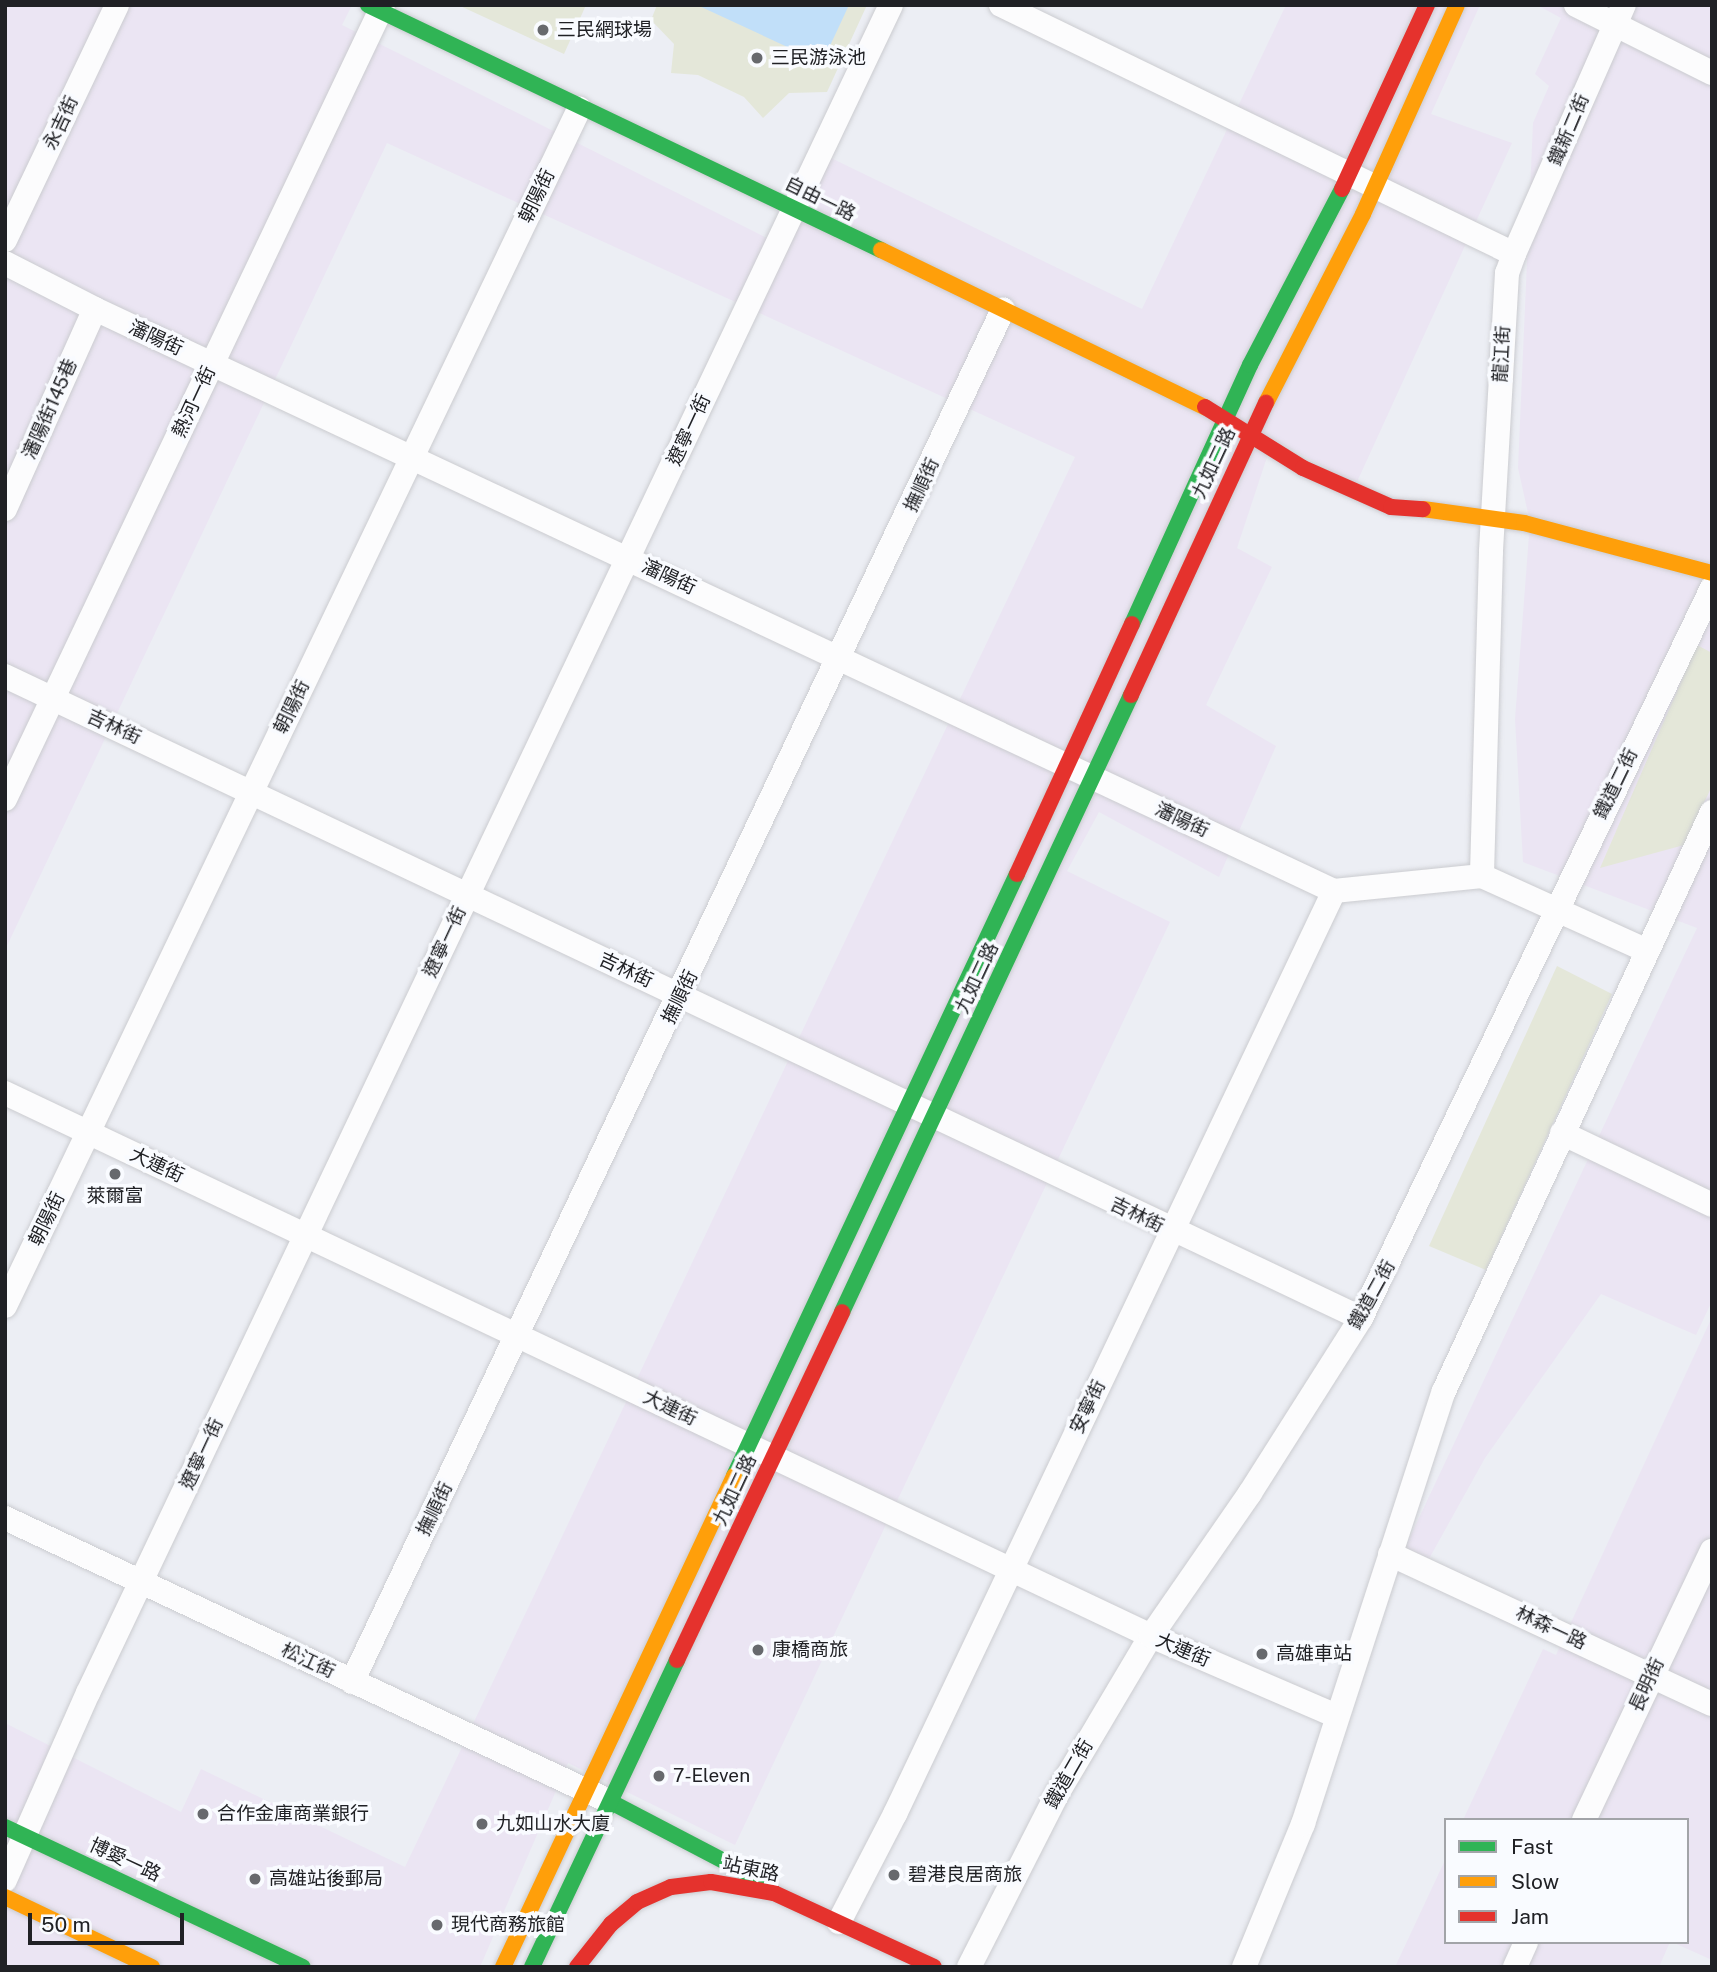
<!DOCTYPE html>
<html>
<head>
<meta charset="utf-8">
<style>
	body { margin:0 }
	#map { position:relative; width:1717px; height:1972px; overflow:hidden; background:#eceef4; font-family:"Public Sans","Noto Sans TC",sans-serif }
	div>[style] { position:absolute }
	.commercial>* { inset:0; background:#ebe5f3 }
	.green>* { inset:0; background:#e4e7d9 }
	.water>* { inset:0; background:#c1dff9 }
	.roads { filter:drop-shadow(0 0 2px #cbccd0) drop-shadow(0 0 2px #cbccd0) }
	.street>* { height:24px; margin:-12px; padding:0 12px; transform-origin:12px; border-radius:12px; background:#fcfcfd }
	.fast>* { height:16px; margin:-8px; padding:0 8px; transform-origin:8px; border-radius:8px; background:#30b455 }
	.slow>* { height:16px; margin:-8px; padding:0 8px; transform-origin:8px; border-radius:8px; background:#ff9f0a }
	.jam>* { height:16px; margin:-8px; padding:0 8px; transform-origin:8px; border-radius:8px; background:#e5322d }
	.dots>* { width:19px; height:19px; translate:-50% -50%; box-sizing:border-box; border:4px solid #f9fbff; border-radius:50% }
	span { translate:-50% -50%; white-space:nowrap; text-align:center; line-height:1.15; -webkit-text-stroke:7px #f9fbff; paint-order:stroke }
	.poi-label { font-size:19px; color:#202125 }
	.left { translate:0 -50%; text-align:left }
	.street-label { font-size:19px; color:#202125 }
	.frame { position:absolute; inset:0; border:7px solid #202125; pointer-events:none }
	.legend { position:absolute; left:1444px; top:1818px; width:245px; height:126px; box-sizing:border-box; background:#f9fbff; border:2px solid #a2a4a8; margin:0; padding:9px 12px; list-style:none; font-size:21px; color:#202125 }
	.legend li { display:flex; align-items:center; gap:14px; height:35px }
	.legend b { width:35px; border:2px solid #a2a4a8 }
	.scale { position:absolute; left:28px; top:1913px; width:156px; height:32px; box-sizing:border-box; border:4px solid #202125; border-top:0; padding-left:9px; font-size:21px; line-height:24px; white-space:nowrap; color:#202125; -webkit-text-stroke:5px #f9fbff; paint-order:stroke }
</style>
</head>
<body>
<div id="map">
	<div class="commercial">
		<div style="clip-path:polygon(5px 5px,352px 5px,342px 25px,787px 248px,831px 158px,1142px 309px,1286px 5px,1480px 5px,1431px 114px,1512px 143px,1356px 484px,1273px 439px,1237px 548px,1272px 567px,1206px 705px,1276px 746px,1219px 877px,1099px 812px,1067px 871px,1170px 922px,735px 1845px,568px 1763px,480px 1967px,5px 1967px,5px 1723px,181px 1812px,201px 1769px,405px 1867px,1075px 457px,387px 143px,5px 950px)"></div>
		<div style="clip-path:polygon(1537px 5px,1712px 5px,1712px 1301px,1696px 1335px,1601px 1294px,1485px 1458px,1425px 1566px,1402px 1554px,1697px 928px,1523px 862px,1515px 719px,1530px 522px,1518px 468px,1533px 123px,1549px 86px,1535px 74px,1561px 18px)"></div>
		<div style="clip-path:polygon(1712px 1317px,1712px 1960px,1672px 1942px,1687px 1942px,1687px 1820px,1463px 1820px,1543px 1649px,1556px 1655px)"></div>
		<div style="clip-path:polygon(1446px 1858px,1446px 1942px,1670px 1942px,1659px 1967px,1395px 1967px)"></div>
	</div>
	<div class="green">
		<div style="clip-path:polygon(458px 5px,586px 5px,564px 54px)"></div>
		<div style="clip-path:polygon(657px 5px,867px 5px,827px 92px,789px 93px,763px 118px,744px 97px,698px 75px,671px 73px,674px 44px,651px 20px)"></div>
		<div style="clip-path:polygon(1697px 645px,1712px 653px,1712px 786px,1684px 845px,1600px 868px)"></div>
		<div style="clip-path:polygon(1557px 966px,1612px 994px,1486px 1270px,1429px 1246px)"></div>
	</div>
	<div class="water">
		<div style="clip-path:polygon(697px 5px,849px 5px,822px 63px)"></div>
	</div>
	<div class="roads">
		<div class="street">
			<div style="left:1001px;top:5px;width:570px;rotate:25.89deg"></div>
			<div style="left:1514px;top:254px;width:20px;rotate:110deg"></div>
			<div style="left:1507px;top:273px;width:279px;rotate:93.3deg"></div>
			<div style="left:1491px;top:552px;width:324px;rotate:91.6deg"></div>
			<div style="left:1482px;top:876px;width:149px;rotate:174.2deg"></div>
			<div style="left:1576px;top:5px;width:152px;rotate:26.6deg"></div>
			<div style="left:5px;top:240px;width:260px;rotate:-64.5deg"></div>
			<div style="left:1514px;top:254px;width:272px;rotate:-66.2deg"></div>
			<div style="left:5px;top:263px;width:101px;rotate:27.1deg"></div>
			<div style="left:95px;top:309px;width:1369px;rotate:25.16deg"></div>
			<div style="left:5px;top:509px;width:219px;rotate:-65.8deg"></div>
			<div style="left:5px;top:676px;width:1500px;rotate:25.34deg"></div>
			<div style="left:5px;top:799px;width:879px;rotate:-64.54deg"></div>
			<div style="left:1482px;top:876px;width:179px;rotate:24.4deg"></div>
			<div style="left:5px;top:1093px;width:1268px;rotate:25.35deg"></div>
			<div style="left:1151px;top:1636px;width:202px;rotate:23.3deg"></div>
			<div style="left:1562px;top:1133px;width:166px;rotate:25.6deg"></div>
			<div style="left:5px;top:1306px;width:1328px;rotate:-64.38deg"></div>
			<div style="left:5px;top:1518px;width:657px;rotate:25.12deg"></div>
			<div style="left:1390px;top:1554px;width:355px;rotate:25deg"></div>
			<div style="left:352px;top:1682px;width:1519px;rotate:-64.62deg"></div>
			<div style="left:1584px;top:1820px;width:298px;rotate:-64.6deg"></div>
			<div style="left:5px;top:1880px;width:205px;rotate:-66.1deg"></div>
			<div style="left:88px;top:1693px;width:1869px;rotate:-64.56deg"></div>
			<div style="left:839px;top:1922px;width:122px;rotate:-62.6deg"></div>
			<div style="left:895px;top:1814px;width:1022px;rotate:-64.56deg"></div>
			<div style="left:969px;top:1967px;width:194px;rotate:-63deg"></div>
			<div style="left:1057px;top:1794px;width:184px;rotate:-59.3deg"></div>
			<div style="left:1151px;top:1636px;width:174px;rotate:-55.3deg"></div>
			<div style="left:1250px;top:1493px;width:207px;rotate:-57.6deg"></div>
			<div style="left:1361px;top:1318px;width:810px;rotate:-64.32deg"></div>
			<div style="left:1244px;top:1967px;width:155px;rotate:-67.6deg"></div>
			<div style="left:1303px;top:1824px;width:455px;rotate:-72deg"></div>
			<div style="left:1444px;top:1391px;width:638px;rotate:-65.16deg"></div>
			<div style="left:1515px;top:1967px;width:27px;rotate:-66deg"></div>
		</div>
		<div class="fast">
			<div style="left:368px;top:5px;width:569px;rotate:25.53deg"></div>
			<div style="left:1132px;top:624px;width:285px;rotate:-65.5deg"></div>
			<div style="left:1250px;top:365px;width:199px;rotate:-62.4deg"></div>
			<div style="left:842px;top:1312px;width:681px;rotate:-64.9deg"></div>
			<div style="left:734px;top:1476px;width:665px;rotate:-64.82deg"></div>
			<div style="left:611px;top:1802px;width:173px;rotate:27.6deg"></div>
			<div style="left:5px;top:1827px;width:329px;rotate:25.2deg"></div>
			<div style="left:532px;top:1967px;width:340px;rotate:-64.7deg"></div>
		</div>
		<div class="slow">
			<div style="left:881px;top:250px;width:360px;rotate:25.9deg"></div>
			<div style="left:1266px;top:403px;width:212px;rotate:-62.8deg"></div>
			<div style="left:1363px;top:214px;width:229px;rotate:-65.8deg"></div>
			<div style="left:1423px;top:509px;width:102px;rotate:7.9deg"></div>
			<div style="left:1524px;top:523px;width:195px;rotate:14.9deg"></div>
			<div style="left:5px;top:1897px;width:163px;rotate:25.5deg"></div>
			<div style="left:503px;top:1967px;width:543px;rotate:-64.8deg"></div>
		</div>
		<div class="jam">
			<div style="left:1342px;top:189px;width:203px;rotate:-65.2deg"></div>
			<div style="left:1205px;top:407px;width:115px;rotate:31.9deg"></div>
			<div style="left:1303px;top:468px;width:96px;rotate:23.9deg"></div>
			<div style="left:1391px;top:507px;width:32px;rotate:4deg"></div>
			<div style="left:1131px;top:695px;width:322px;rotate:-65.2deg"></div>
			<div style="left:1017px;top:874px;width:275px;rotate:-65.3deg"></div>
			<div style="left:677px;top:1660px;width:385px;rotate:-64.6deg"></div>
			<div style="left:577px;top:1967px;width:55px;rotate:-51.7deg"></div>
			<div style="left:611px;top:1924px;width:34px;rotate:-40deg"></div>
			<div style="left:637px;top:1902px;width:37px;rotate:-24deg"></div>
			<div style="left:671px;top:1887px;width:40px;rotate:-7.1deg"></div>
			<div style="left:711px;top:1882px;width:64px;rotate:9.9deg"></div>
			<div style="left:774px;top:1893px;width:176px;rotate:24.8deg"></div>
		</div>
	</div>
	<div class="dots">
		<div style="left:543px;top:30px;background:#67696d"></div>
		<div style="left:757px;top:58px;background:#67696d"></div>
		<div style="left:115px;top:1174px;background:#67696d"></div>
		<div style="left:758px;top:1650px;background:#67696d"></div>
		<div style="left:1262px;top:1654px;background:#67696d"></div>
		<div style="left:659px;top:1776px;background:#67696d"></div>
		<div style="left:203px;top:1814px;background:#67696d"></div>
		<div style="left:482px;top:1824px;background:#67696d"></div>
		<div style="left:894px;top:1875px;background:#67696d"></div>
		<div style="left:255px;top:1879px;background:#67696d"></div>
		<div style="left:437px;top:1925px;background:#67696d"></div>
	</div>
	<div class="poi-label">
		<span class="left" style="left:557px;top:30px">三民網球場</span>
		<span class="left" style="left:771px;top:58px">三民游泳池</span>
		<span style="left:115px;top:1196px">萊爾富</span>
		<span class="left" style="left:772px;top:1650px">康橋商旅</span>
		<span class="left" style="left:1276px;top:1654px">高雄車站</span>
		<span class="left" style="left:673px;top:1776px">7-Eleven</span>
		<span class="left" style="left:217px;top:1814px">合作金庫商業銀行</span>
		<span class="left" style="left:496px;top:1824px">九如山水大廈</span>
		<span class="left" style="left:908px;top:1875px">碧港良居商旅</span>
		<span class="left" style="left:269px;top:1879px">高雄站後郵局</span>
		<span class="left" style="left:451px;top:1925px">現代商務旅館</span>
	</div>
	<div class="street-label">
		<span style="left:61px;top:123px;rotate:-65deg">永吉街</span>
		<span style="left:1569px;top:130px;rotate:-67deg">鐵新二街</span>
		<span style="left:537px;top:196px;rotate:-64deg">朝陽街</span>
		<span style="left:820px;top:199px;rotate:26deg">自由一路</span>
		<span style="left:156px;top:338px;rotate:25deg">瀋陽街</span>
		<span style="left:1502px;top:354px;rotate:-87deg">龍江街</span>
		<span style="left:194px;top:402px;rotate:-65deg">熱河一街</span>
		<span style="left:50px;top:409px;rotate:-66deg">瀋陽街145巷</span>
		<span style="left:689px;top:430px;rotate:-65deg">遼寧一街</span>
		<span style="left:1214px;top:463px;rotate:-65deg">九如二路</span>
		<span style="left:922px;top:485px;rotate:-65deg">撫順街</span>
		<span style="left:669px;top:577px;rotate:25deg">瀋陽街</span>
		<span style="left:292px;top:707px;rotate:-64deg">朝陽街</span>
		<span style="left:114px;top:727px;rotate:25deg">吉林街</span>
		<span style="left:1616px;top:784px;rotate:-64deg">鐵道二街</span>
		<span style="left:1182px;top:820px;rotate:25deg">瀋陽街</span>
		<span style="left:445px;top:942px;rotate:-65deg">遼寧一街</span>
		<span style="left:626px;top:970px;rotate:25deg">吉林街</span>
		<span style="left:977px;top:978px;rotate:-65deg">九如二路</span>
		<span style="left:680px;top:997px;rotate:-64deg">撫順街</span>
		<span style="left:157px;top:1165px;rotate:25deg">大連街</span>
		<span style="left:1137px;top:1215px;rotate:26deg">吉林街</span>
		<span style="left:47px;top:1219px;rotate:-64deg">朝陽街</span>
		<span style="left:1372px;top:1295px;rotate:-61deg">鐵道二街</span>
		<span style="left:1088px;top:1407px;rotate:-64deg">安寧街</span>
		<span style="left:670px;top:1408px;rotate:26deg">大連街</span>
		<span style="left:202px;top:1454px;rotate:-65deg">遼寧一街</span>
		<span style="left:735px;top:1490px;rotate:-65deg">九如二路</span>
		<span style="left:435px;top:1509px;rotate:-64deg">撫順街</span>
		<span style="left:1551px;top:1628px;rotate:25deg">林森一路</span>
		<span style="left:1183px;top:1650px;rotate:23deg">大連街</span>
		<span style="left:308px;top:1661px;rotate:25deg">松江街</span>
		<span style="left:1647px;top:1685px;rotate:-65deg">長明街</span>
		<span style="left:1069px;top:1774px;rotate:-60deg">鐵道二街</span>
		<span style="left:125px;top:1860px;rotate:25deg">博愛一路</span>
		<span style="left:751px;top:1869px;rotate:12deg">站東路</span>
	</div>
	<div class="frame"></div>
	<ul class="legend">
	<li><b style="height:9px;background:#30b455"></b>Fast</li>
	<li><b style="height:9px;background:#ff9f0a"></b>Slow</li>
	<li><b style="height:9px;background:#e5322d"></b>Jam</li>
	</ul>
	<div class="scale">50 m</div>
</div>
</body>
</html>
